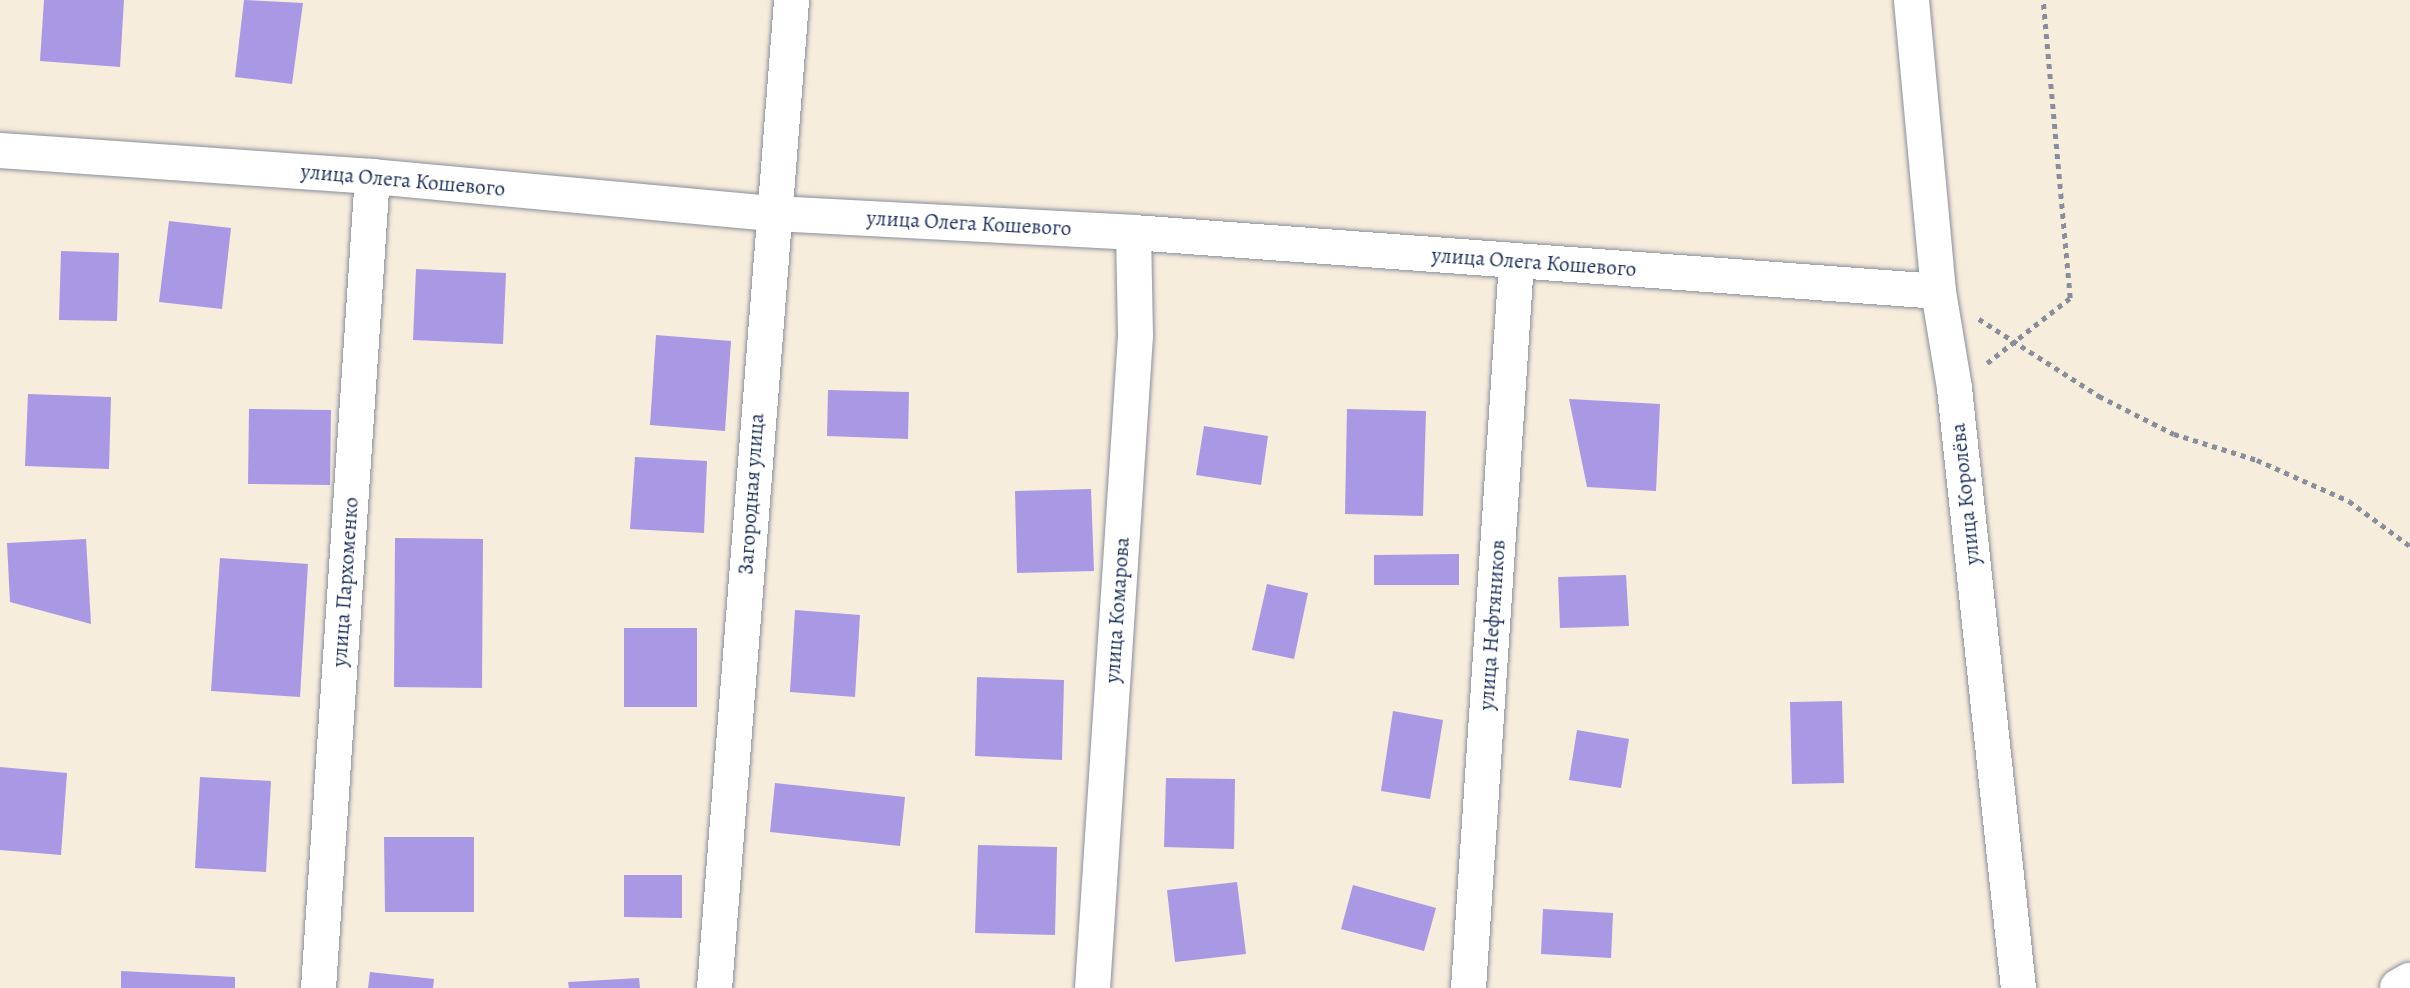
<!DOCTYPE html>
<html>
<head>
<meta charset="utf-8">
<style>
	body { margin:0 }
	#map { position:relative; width:2410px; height:988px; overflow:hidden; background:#f7eddc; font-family:Alegreya,serif }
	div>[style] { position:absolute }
	.building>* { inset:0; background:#a998e4 }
	.path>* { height:4.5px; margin-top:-2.25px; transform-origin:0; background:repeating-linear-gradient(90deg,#898e9d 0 5px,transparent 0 10px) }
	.roads { filter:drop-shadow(0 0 2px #898e9d) drop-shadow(0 0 2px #898e9d) }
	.minor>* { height:35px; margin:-17.5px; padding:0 17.5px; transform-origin:17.5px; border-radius:17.5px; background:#fff }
	.tertiary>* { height:38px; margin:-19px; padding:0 19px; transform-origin:19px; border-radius:19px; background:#fff }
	span { translate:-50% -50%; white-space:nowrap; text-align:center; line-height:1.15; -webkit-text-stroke:5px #fff; paint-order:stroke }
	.street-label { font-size:21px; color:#1b2f5e }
</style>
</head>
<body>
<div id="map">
	<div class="building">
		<div style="clip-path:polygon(44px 0,124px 0,120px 67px,40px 61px)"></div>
		<div style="clip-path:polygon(244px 0,303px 3px,292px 84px,235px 77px)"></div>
		<div style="clip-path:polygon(169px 221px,231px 228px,222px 309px,159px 302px)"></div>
		<div style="clip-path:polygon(61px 251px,119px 253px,117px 321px,59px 320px)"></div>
		<div style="clip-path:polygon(416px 269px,506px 273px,503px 344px,413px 340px)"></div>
		<div style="clip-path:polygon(656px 335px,731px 341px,725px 431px,650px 425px)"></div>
		<div style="clip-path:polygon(828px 390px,909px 392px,908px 439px,827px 436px)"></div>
		<div style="clip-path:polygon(28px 394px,111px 397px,109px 469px,25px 466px)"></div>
		<div style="clip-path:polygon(1569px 399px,1660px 404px,1656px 491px,1587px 487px)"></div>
		<div style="clip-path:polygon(249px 409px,331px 410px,330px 485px,248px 484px)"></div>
		<div style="clip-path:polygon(1347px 409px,1426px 411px,1423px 516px,1345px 514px)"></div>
		<div style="clip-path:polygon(1204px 426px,1268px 436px,1261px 485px,1196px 475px)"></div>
		<div style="clip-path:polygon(635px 457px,707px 461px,704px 533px,630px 529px)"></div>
		<div style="clip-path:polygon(1091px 489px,1094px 571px,1017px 573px,1015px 491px)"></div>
		<div style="clip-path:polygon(395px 538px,483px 539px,482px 688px,394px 687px)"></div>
		<div style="clip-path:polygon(86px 539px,91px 624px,10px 602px,7px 543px)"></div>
		<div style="clip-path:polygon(1459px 554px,1459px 585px,1374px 585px,1374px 555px)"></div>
		<div style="clip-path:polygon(220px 558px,308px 564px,300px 697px,211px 691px)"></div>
		<div style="clip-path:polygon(1626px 575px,1629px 626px,1560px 628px,1558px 577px)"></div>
		<div style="clip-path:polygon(1267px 584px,1308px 593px,1294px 659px,1252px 650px)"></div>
		<div style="clip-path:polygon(795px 610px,860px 615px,855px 697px,790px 692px)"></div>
		<div style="clip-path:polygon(624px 628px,697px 628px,697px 707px,624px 707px)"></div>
		<div style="clip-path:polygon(977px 677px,1064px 680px,1062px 760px,975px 756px)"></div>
		<div style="clip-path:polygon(1842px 701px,1844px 783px,1792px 784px,1790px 702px)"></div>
		<div style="clip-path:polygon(1393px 711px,1443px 720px,1430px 799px,1381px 791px)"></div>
		<div style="clip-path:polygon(1577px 730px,1629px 739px,1621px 788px,1569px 780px)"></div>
		<div style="clip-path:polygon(0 767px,67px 773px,61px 855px,0 850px)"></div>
		<div style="clip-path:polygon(200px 777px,271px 781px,266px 872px,195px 868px)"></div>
		<div style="clip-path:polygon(1166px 778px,1235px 779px,1234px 849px,1164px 847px)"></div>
		<div style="clip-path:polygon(775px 783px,905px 797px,900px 846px,770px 832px)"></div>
		<div style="clip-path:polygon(384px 837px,474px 837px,474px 912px,385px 912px)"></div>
		<div style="clip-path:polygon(978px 845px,1057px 847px,1055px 935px,975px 933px)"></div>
		<div style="clip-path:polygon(624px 875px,682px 875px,682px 918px,624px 917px)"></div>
		<div style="clip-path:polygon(1237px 882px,1246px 954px,1175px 962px,1167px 890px)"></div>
		<div style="clip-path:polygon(1353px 885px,1436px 908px,1424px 951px,1341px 929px)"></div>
		<div style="clip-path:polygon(1543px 909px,1613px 913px,1611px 958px,1541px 954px)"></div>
		<div style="clip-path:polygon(121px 971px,235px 977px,235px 988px,121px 988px)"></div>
		<div style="clip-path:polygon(370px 972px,434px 979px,433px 988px,368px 988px)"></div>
		<div style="clip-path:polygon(639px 978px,640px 988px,569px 988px,568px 982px)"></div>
	</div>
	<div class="path">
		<div style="left:1979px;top:319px;width:143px;rotate:32.7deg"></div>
		<div style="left:2099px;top:396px;width:84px;rotate:26.9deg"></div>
		<div style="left:2174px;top:434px;width:87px;rotate:17.4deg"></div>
		<div style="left:2257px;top:460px;width:101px;rotate:24deg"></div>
		<div style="left:2349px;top:501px;width:76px;rotate:36.4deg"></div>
		<div style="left:1987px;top:363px;width:105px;rotate:-38.1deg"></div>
		<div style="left:2070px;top:298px;width:299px;rotate:-95.2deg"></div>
	</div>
	<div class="roads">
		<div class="minor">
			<div style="left:1911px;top:0;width:292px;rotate:84.7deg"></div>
			<div style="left:1938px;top:291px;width:98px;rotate:80.6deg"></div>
			<div style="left:1954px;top:388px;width:603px;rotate:83.91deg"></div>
			<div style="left:0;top:150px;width:373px;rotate:4deg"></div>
			<div style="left:372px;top:176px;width:402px;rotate:5.3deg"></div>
			<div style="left:772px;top:213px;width:361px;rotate:3deg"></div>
			<div style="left:1133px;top:232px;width:807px;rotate:4.19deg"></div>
			<div style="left:318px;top:988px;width:814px;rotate:-86.2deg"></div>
			<div style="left:714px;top:988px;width:991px;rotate:-85.54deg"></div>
			<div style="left:1092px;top:988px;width:654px;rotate:-86.23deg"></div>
			<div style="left:1135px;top:335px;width:103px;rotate:-91.1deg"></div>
			<div style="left:1468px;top:988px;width:729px;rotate:-86.22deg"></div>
		</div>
		<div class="tertiary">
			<div style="left:2399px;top:988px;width:13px;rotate:-29deg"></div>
		</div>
	</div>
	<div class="street-label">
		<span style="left:403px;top:180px;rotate:5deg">улица Олега Кошевого</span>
		<span style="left:969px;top:223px;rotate:3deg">улица Олега Кошевого</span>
		<span style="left:1534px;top:262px;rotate:4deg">улица Олега Кошевого</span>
		<span style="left:751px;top:494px;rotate:-86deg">Загородная улица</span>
		<span style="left:1965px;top:494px;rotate:-96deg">улица Королёва</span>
		<span style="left:345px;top:582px;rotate:-86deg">улица Пархоменко</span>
		<span style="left:1117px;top:610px;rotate:-86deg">улица Комарова</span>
		<span style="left:1492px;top:625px;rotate:-86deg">улица Нефтяников</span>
	</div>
</div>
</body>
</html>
